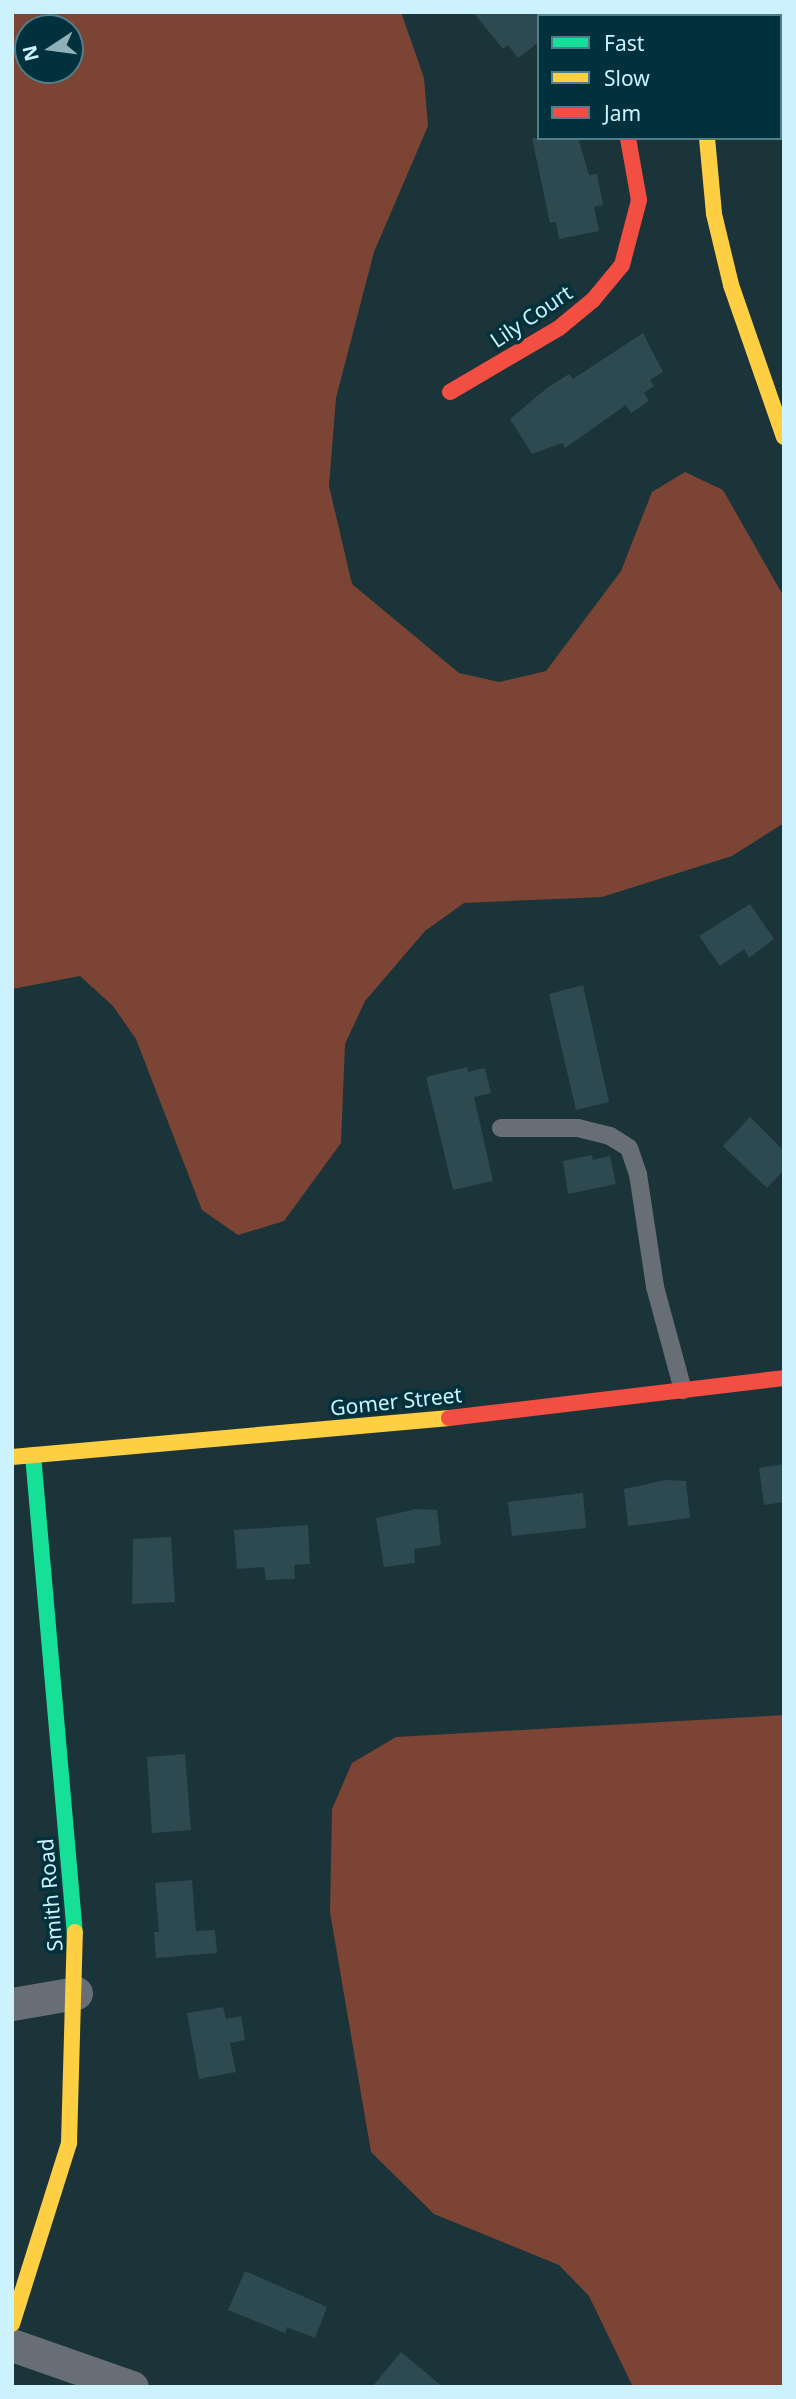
<!DOCTYPE html>
<html>
<head>
<meta charset="utf-8">
<style>
	body { margin:0 }
	#map { position:relative; width:796px; height:2399px; overflow:hidden; background:#1b3439; font-family:"Noto Sans",sans-serif }
	div>[style] { position:absolute }
	.green>* { inset:0; background:#7b4434 }
	.building>* { inset:0; background:#2d4a50 }
	.lane>* { height:18px; margin:-9px; padding:0 9px; transform-origin:9px; border-radius:9px; background:#686e76 }
	.street>* { height:33px; margin:-16.5px; padding:0 16.5px; transform-origin:16.5px; border-radius:16.5px; background:#686e76 }
	.fast>* { height:16px; margin:-8px; padding:0 8px; transform-origin:8px; border-radius:8px; background:#16e098 }
	.slow>* { height:16px; margin:-8px; padding:0 8px; transform-origin:8px; border-radius:8px; background:#ffcf43 }
	.jam>* { height:16px; margin:-8px; padding:0 8px; transform-origin:8px; border-radius:8px; background:#f24e42 }
	span { translate:-50% -50%; white-space:nowrap; text-align:center; line-height:1.15; -webkit-text-stroke:7px #01313c; paint-order:stroke }
	.street-label { font-size:21px; color:#ccf2fd }
	.frame { position:absolute; inset:0; border:14px solid #ccf2fd; pointer-events:none }
	.legend { position:absolute; left:537px; top:14px; width:245px; height:126px; box-sizing:border-box; background:#01313c; border:2px solid #527e89; margin:0; padding:9px 12px; list-style:none; font-size:21px; color:#ccf2fd }
	.legend li { display:flex; align-items:center; gap:14px; height:35px }
	.legend b { width:35px; border:2px solid #527e89 }
	.north { position:absolute; left:14px; top:14px; width:70px; height:70px; box-sizing:border-box; background:#01313c; border:2px solid #527e89; border-radius:50%; rotate:257deg; font-size:19px; font-weight:700; line-height:28px; text-align:center; color:#ccf2fd }
	.north::after { content:''; display:block; margin:auto; width:24px; height:32px; background:#8eb0b8; clip-path:polygon(50% 0,100% 100%,50% 72%,0 100%) }
</style>
</head>
<body>
<div id="map">
	<div class="green">
		<div style="clip-path:polygon(evenodd,12px 12px,401px 12px,424px 78px,428px 126px,374px 252px,336px 398px,329px 486px,352px 584px,459px 673px,499px 682px,546px 671px,621px 571px,652px 492px,685px 472px,723px 490px,784px 597px,784px 823px,732px 856px,602px 897px,464px 903px,425px 931px,365px 1001px,345px 1044px,341px 1143px,284px 1221px,238px 1235px,202px 1210px,136px 1039px,113px 1006px,80px 976px,12px 989px,12px 12px,28px 28px,70px 28px,70px 70px,28px 70px,28px 28px)"></div>
		<div style="clip-path:polygon(784px 1715px,784px 2387px,633px 2387px,589px 2296px,559px 2265px,434px 2214px,371px 2152px,330px 1912px,332px 1809px,352px 1763px,396px 1737px)"></div>
	</div>
	<div class="building">
		<div style="clip-path:polygon(473px 12px,539px 12px,539px 42px,518px 58px,508px 45px,503px 49px)"></div>
		<div style="clip-path:polygon(532px 138px,578px 138px,589px 175px,597px 174px,603px 205px,594px 207px,599px 231px,559px 239px,556px 222px,550px 223px)"></div>
		<div style="clip-path:polygon(643px 333px,663px 372px,650px 380px,654px 386px,644px 393px,649px 401px,631px 413px,626px 405px,565px 448px,562px 443px,532px 454px,510px 419px,547px 388px,569px 374px,573px 379px)"></div>
		<div style="clip-path:polygon(750px 904px,774px 939px,749px 958px,744px 949px,720px 966px,699px 936px)"></div>
		<div style="clip-path:polygon(583px 985px,609px 1102px,576px 1110px,549px 994px)"></div>
		<div style="clip-path:polygon(467px 1067px,468px 1072px,485px 1068px,491px 1093px,474px 1097px,493px 1181px,453px 1190px,426px 1077px)"></div>
		<div style="clip-path:polygon(750px 1117px,784px 1151px,784px 1170px,767px 1188px,723px 1146px)"></div>
		<div style="clip-path:polygon(592px 1155px,593px 1160px,610px 1156px,616px 1184px,568px 1194px,563px 1161px)"></div>
		<div style="clip-path:polygon(784px 1464px,784px 1502px,764px 1505px,759px 1468px)"></div>
		<div style="clip-path:polygon(665px 1480px,686px 1481px,690px 1518px,628px 1526px,624px 1489px)"></div>
		<div style="clip-path:polygon(583px 1493px,586px 1528px,512px 1536px,508px 1502px)"></div>
		<div style="clip-path:polygon(417px 1509px,437px 1510px,441px 1545px,414px 1549px,415px 1563px,384px 1567px,376px 1518px)"></div>
		<div style="clip-path:polygon(308px 1525px,310px 1564px,294px 1565px,295px 1579px,266px 1580px,264px 1567px,237px 1569px,234px 1530px)"></div>
		<div style="clip-path:polygon(171px 1537px,175px 1602px,132px 1604px,133px 1539px)"></div>
		<div style="clip-path:polygon(185px 1754px,191px 1830px,152px 1833px,147px 1757px)"></div>
		<div style="clip-path:polygon(192px 1880px,196px 1931px,215px 1930px,217px 1953px,156px 1958px,154px 1932px,159px 1932px,155px 1883px)"></div>
		<div style="clip-path:polygon(223px 2007px,226px 2019px,241px 2016px,245px 2040px,230px 2043px,236px 2072px,199px 2079px,187px 2013px)"></div>
		<div style="clip-path:polygon(245px 2271px,327px 2307px,315px 2338px,287px 2327px,285px 2333px,228px 2310px)"></div>
		<div style="clip-path:polygon(401px 2352px,443px 2387px,372px 2387px)"></div>
	</div>
	<div class="lane">
		<div style="left:501px;top:1128px;width:77px"></div>
		<div style="left:578px;top:1128px;width:33px;rotate:14deg"></div>
		<div style="left:610px;top:1136px;width:22px;rotate:32deg"></div>
		<div style="left:629px;top:1148px;width:28px;rotate:71deg"></div>
		<div style="left:638px;top:1174px;width:114px;rotate:81.4deg"></div>
		<div style="left:655px;top:1287px;width:107px;rotate:74.8deg"></div>
	</div>
	<div class="street">
		<div style="left:602px;top:12px;width:4px;rotate:63deg"></div>
		<div style="left:12px;top:2004px;width:65px;rotate:-9.8deg"></div>
		<div style="left:12px;top:2345px;width:127px;rotate:19.3deg"></div>
	</div>
	<div class="fast">
		<div style="left:711px;top:12px;width:4px;rotate:90deg"></div>
		<div style="left:33px;top:1455px;width:479px;rotate:85deg"></div>
	</div>
	<div class="slow">
		<div style="left:707px;top:138px;width:76px;rotate:84.7deg"></div>
		<div style="left:714px;top:214px;width:73px;rotate:76.5deg"></div>
		<div style="left:731px;top:285px;width:161px;rotate:70.8deg"></div>
		<div style="left:12px;top:1457px;width:439px;rotate:-5.1deg"></div>
		<div style="left:12px;top:2324px;width:190px;rotate:-72.5deg"></div>
		<div style="left:69px;top:2143px;width:211px;rotate:-88.4deg"></div>
	</div>
	<div class="jam">
		<div style="left:450px;top:392px;width:126px;rotate:-30.4deg"></div>
		<div style="left:559px;top:328px;width:44px;rotate:-39.5deg"></div>
		<div style="left:593px;top:300px;width:45px;rotate:-50.4deg"></div>
		<div style="left:622px;top:265px;width:67px;rotate:-75.3deg"></div>
		<div style="left:639px;top:200px;width:63px;rotate:-100.1deg"></div>
		<div style="left:449px;top:1418px;width:337px;rotate:-6.8deg"></div>
	</div>
	<div class="street-label">
		<span style="left:531px;top:316px;rotate:-34deg">Lily Court</span>
		<span style="left:396px;top:1401px;rotate:-6deg">Gomer Street</span>
		<span style="left:50px;top:1895px;rotate:-95deg">Smith Road</span>
	</div>
	<div class="frame"></div>
	<ul class="legend">
	<li><b style="height:9px;background:#16e098"></b>Fast</li>
	<li><b style="height:9px;background:#ffcf43"></b>Slow</li>
	<li><b style="height:9px;background:#f24e42"></b>Jam</li>
	</ul>
	<div class="north">N</div>
</div>
</body>
</html>
